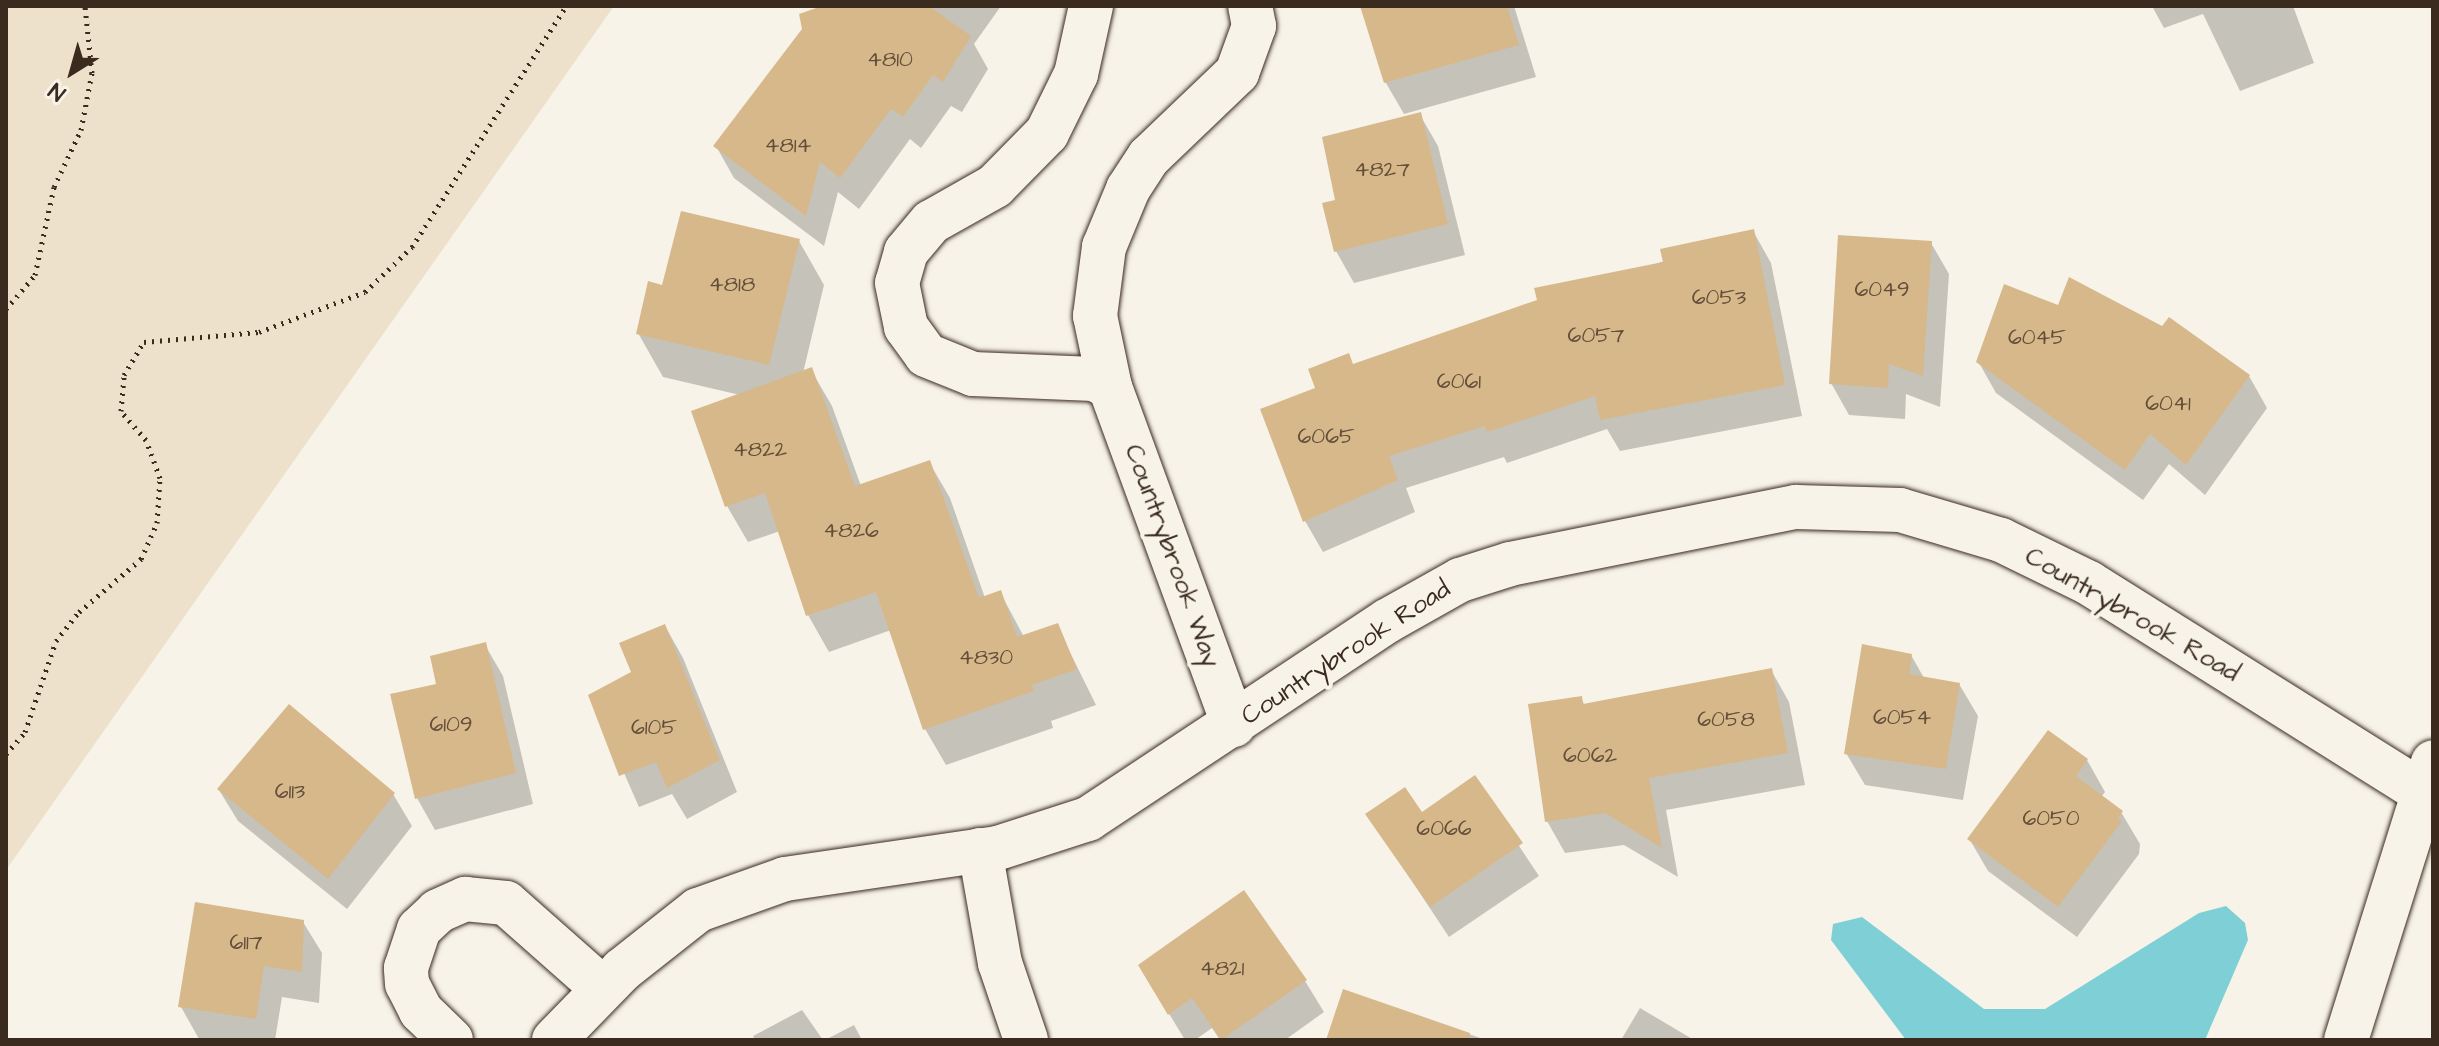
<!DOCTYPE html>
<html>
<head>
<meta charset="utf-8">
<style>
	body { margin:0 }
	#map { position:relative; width:2439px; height:1046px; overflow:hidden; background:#f7f3e8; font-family:"Architects Daughter",sans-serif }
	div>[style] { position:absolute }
	.built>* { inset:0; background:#ede1cc }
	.water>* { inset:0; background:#7fd0d6 }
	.shadow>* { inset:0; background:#0003 }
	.building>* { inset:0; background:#d7b88b }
	.path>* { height:5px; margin-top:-2.5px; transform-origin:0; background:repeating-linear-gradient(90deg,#3b2a1e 0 2px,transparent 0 8px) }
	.roads { filter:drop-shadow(0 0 2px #3b2a1e) drop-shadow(0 0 2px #3b2a1e) }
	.minor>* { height:44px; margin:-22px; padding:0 22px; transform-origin:22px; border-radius:22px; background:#f7f3e8 }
	.secondary>* { height:44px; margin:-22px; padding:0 22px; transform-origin:22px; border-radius:22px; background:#f7f3e8 }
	span { translate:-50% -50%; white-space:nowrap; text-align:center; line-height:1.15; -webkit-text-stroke:8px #f7f3e8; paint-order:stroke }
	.number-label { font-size:22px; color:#624e39 }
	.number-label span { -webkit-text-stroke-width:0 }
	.street-label { font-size:26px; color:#3b2a1e }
	.frame { position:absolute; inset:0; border:8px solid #3b2a1e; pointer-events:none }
	.north { position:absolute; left:32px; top:32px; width:80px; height:80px; -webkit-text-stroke:6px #f7f3e8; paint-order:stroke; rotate:217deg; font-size:22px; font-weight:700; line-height:32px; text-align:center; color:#3b2a1e }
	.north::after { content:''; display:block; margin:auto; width:28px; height:36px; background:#3b2a1e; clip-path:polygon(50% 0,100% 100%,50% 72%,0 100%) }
</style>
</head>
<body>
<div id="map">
	<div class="built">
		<div style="clip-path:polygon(6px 6px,614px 6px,6px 870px)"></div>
	</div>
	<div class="water">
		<div style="clip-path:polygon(2226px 906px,2245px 923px,2248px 940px,2205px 1040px,1906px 1040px,1831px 940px,1833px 924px,1862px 917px,1984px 1009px,2045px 1009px,2199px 913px)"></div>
	</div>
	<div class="shadow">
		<div style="clip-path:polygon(828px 6px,1001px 6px,974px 44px,988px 69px,962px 112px,951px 106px,921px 148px,910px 139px,859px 209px,838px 192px,824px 246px,734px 178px,716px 146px)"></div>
		<div style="clip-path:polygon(1362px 6px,1514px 6px,1536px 77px,1404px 114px,1386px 83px)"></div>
		<div style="clip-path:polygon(2152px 6px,2293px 6px,2314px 63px,2240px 91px,2203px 14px,2164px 28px)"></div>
		<div style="clip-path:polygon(1420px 115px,1438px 146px,1465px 255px,1354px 283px,1336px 251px,1338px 201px)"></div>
		<div style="clip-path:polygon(1753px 231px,1771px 263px,1802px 416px,1620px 451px,1607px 429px,1507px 463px,1504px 457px,1406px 488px,1415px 512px,1323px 552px,1305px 521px,1318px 389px,1354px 366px)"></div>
		<div style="clip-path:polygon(799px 241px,824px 285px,803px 373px,811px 370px,832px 406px,861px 486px,929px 462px,950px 498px,985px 598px,1000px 592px,1024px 637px,1057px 626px,1096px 705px,1051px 721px,1053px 728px,946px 765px,925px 729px,891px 630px,829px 652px,808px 615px,780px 531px,748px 542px,727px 506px,740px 395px,663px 377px,638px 333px,664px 287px)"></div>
		<div style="clip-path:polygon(1931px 243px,1949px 274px,1940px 407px,1906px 394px,1905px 419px,1849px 415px,1831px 383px)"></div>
		<div style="clip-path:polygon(1978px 361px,2249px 376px,2267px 408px,2205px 495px,2169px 464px,2143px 500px,1996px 393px)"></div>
		<div style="clip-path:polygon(665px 626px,683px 658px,737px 792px,687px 819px,672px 794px,639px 807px,590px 696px,633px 673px)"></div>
		<div style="clip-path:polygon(485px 645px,503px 676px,533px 804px,435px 830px,417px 798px,438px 686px)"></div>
		<div style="clip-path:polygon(1911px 655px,1924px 678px,1959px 684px,1978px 716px,1963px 800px,1865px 785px,1846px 753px)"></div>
		<div style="clip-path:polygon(1771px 670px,1789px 702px,1805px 785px,1666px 810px,1678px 877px,1624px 845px,1565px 853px,1547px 821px,1581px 698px,1585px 706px)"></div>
		<div style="clip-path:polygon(2087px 760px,2105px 792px,2101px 797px,2121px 812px,2140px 844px,2139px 854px,2077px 937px,1988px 871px,1970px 840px)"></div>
		<div style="clip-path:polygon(1474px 778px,1539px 876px,1449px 937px,1368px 815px,1422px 815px)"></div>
		<div style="clip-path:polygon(219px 790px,393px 794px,412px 826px,347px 909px,238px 821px)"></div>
		<div style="clip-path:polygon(303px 922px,322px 953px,319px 1003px,282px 997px,275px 1040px,199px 1039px,181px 1007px)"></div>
		<div style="clip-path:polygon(1305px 981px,1324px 1012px,1285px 1040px,1220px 1040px,1212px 1028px,1195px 1040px,1185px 1040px,1159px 997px)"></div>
		<div style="clip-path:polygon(1345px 991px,1486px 1040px,1328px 1040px)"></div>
		<div style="clip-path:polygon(1640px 1008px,1694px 1040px,1621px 1040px)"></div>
		<div style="clip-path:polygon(802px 1010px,823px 1040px,755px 1040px,753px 1036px)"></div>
		<div style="clip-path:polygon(854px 1025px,862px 1040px,825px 1040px)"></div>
	</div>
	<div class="building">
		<div style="clip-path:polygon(822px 6px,929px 6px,971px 36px,943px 82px,933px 75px,903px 117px,891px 109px,840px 178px,820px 162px,806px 216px,713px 146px,802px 29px,799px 14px)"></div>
		<div style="clip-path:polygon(1360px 6px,1507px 6px,1519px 45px,1384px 83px)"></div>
		<div style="clip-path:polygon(1421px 112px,1448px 224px,1334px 252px,1322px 203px,1335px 200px,1322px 137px)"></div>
		<div style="clip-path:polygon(681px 211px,800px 239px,769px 365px,636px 334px,648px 281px,662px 285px)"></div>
		<div style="clip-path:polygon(1754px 229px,1785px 385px,1600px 420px,1595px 396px,1487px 432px,1485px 426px,1389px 456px,1398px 480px,1303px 522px,1260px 409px,1315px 388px,1308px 369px,1349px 353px,1353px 364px,1537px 300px,1534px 288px,1663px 262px,1660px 249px)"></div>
		<div style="clip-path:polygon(1838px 235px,1932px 241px,1923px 376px,1889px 364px,1888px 388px,1829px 384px)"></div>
		<div style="clip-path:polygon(2069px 277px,2162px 326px,2169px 317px,2250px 375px,2186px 465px,2150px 434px,2125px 470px,1976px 362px,2004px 284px,2058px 305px)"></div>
		<div style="clip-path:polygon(812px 367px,855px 486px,930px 460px,979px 598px,1001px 590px,1017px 637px,1058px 623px,1077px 669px,1032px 685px,1034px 691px,923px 730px,876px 592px,806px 616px,765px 493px,725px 507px,691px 411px)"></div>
		<div style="clip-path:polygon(665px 624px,720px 760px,667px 788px,656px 762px,619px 776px,588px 695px,631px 672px,619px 643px)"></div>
		<div style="clip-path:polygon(486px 642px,516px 773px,415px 799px,390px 694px,436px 684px,430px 656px)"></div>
		<div style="clip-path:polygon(1862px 644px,1912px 654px,1909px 674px,1960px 683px,1946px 769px,1844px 754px)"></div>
		<div style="clip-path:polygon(1772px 668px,1788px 753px,1649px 778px,1662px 848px,1605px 813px,1545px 822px,1528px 704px,1582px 696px,1583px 704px)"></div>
		<div style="clip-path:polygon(289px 704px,395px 793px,328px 879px,217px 789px)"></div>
		<div style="clip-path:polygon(2048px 730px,2088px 759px,2076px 776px,2123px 811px,2118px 818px,2122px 821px,2058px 907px,1967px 839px)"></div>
		<div style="clip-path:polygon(1475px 775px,1523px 843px,1430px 907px,1365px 814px,1405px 787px,1422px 812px)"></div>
		<div style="clip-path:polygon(1244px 890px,1307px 980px,1221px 1040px,1192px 998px,1168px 1015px,1138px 965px)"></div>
		<div style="clip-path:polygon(195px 902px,304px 920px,302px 972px,264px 966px,256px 1019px,178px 1007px)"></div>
		<div style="clip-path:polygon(1343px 989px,1470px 1033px,1469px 1040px,1326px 1040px)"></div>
	</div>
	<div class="path">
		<div style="left:6px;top:309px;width:45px;rotate:-49.5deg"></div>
		<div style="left:35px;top:275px;width:90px;rotate:-77.8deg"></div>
		<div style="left:54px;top:187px;width:63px;rotate:-64.7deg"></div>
		<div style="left:81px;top:130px;width:58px;rotate:-79.1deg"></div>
		<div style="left:92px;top:73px;width:67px;rotate:-96deg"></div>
		<div style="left:6px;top:754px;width:29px;rotate:-49deg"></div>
		<div style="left:25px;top:732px;width:96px;rotate:-71.2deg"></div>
		<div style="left:56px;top:641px;width:37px;rotate:-52deg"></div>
		<div style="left:79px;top:612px;width:82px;rotate:-40.5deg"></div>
		<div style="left:141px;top:559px;width:39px;rotate:-66deg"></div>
		<div style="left:157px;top:523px;width:45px;rotate:-86.2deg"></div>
		<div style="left:160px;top:478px;width:40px;rotate:-110.2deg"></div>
		<div style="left:146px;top:440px;width:38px;rotate:-131deg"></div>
		<div style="left:121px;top:411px;width:36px;rotate:-85deg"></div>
		<div style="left:124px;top:375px;width:39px;rotate:-59deg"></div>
		<div style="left:144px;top:342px;width:115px;rotate:-5deg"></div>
		<div style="left:259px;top:332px;width:113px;rotate:-20.7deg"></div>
		<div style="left:365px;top:292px;width:65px;rotate:-43.8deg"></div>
		<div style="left:412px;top:247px;width:286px;rotate:-57.4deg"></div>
	</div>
	<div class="roads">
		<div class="minor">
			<div style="left:1091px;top:6px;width:70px;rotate:102.4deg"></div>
			<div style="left:1076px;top:74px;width:66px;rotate:116.2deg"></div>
			<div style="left:1047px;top:133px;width:74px;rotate:134.5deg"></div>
			<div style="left:995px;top:186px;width:73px;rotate:150.6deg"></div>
			<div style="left:931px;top:222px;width:39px;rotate:130deg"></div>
			<div style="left:906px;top:252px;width:32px;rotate:106deg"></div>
			<div style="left:897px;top:283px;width:45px;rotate:78.4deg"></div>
			<div style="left:906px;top:327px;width:34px;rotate:54deg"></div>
			<div style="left:926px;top:355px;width:51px;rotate:22deg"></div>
			<div style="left:973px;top:374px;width:121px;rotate:2.4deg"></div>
			<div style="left:1094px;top:379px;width:18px;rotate:27deg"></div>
			<div style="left:1110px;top:387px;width:73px;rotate:-101.9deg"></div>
			<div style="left:1095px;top:316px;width:70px;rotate:-82.6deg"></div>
			<div style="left:1104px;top:247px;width:63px;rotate:-67.5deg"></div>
			<div style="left:1128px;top:189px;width:38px;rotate:-57deg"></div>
			<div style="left:1149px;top:157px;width:122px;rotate:-43.7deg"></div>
			<div style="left:1237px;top:73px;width:50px;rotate:-70.1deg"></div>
			<div style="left:1254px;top:26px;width:20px;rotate:-101deg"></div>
			<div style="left:1110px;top:387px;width:360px;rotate:69.9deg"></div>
			<div style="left:980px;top:850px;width:115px;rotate:80deg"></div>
			<div style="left:1000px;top:963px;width:81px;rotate:71.3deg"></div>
			<div style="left:451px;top:1040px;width:42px;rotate:-136deg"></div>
			<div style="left:421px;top:1011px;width:30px;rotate:-117deg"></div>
			<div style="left:407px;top:984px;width:16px;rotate:-94deg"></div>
			<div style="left:406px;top:968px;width:41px;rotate:-71.6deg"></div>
			<div style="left:419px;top:929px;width:26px;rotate:-43deg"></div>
			<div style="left:438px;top:911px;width:30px;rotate:-24deg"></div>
			<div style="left:465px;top:899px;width:41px;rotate:5.6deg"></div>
			<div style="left:506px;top:903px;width:128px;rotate:41.5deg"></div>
			<div style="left:554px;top:1040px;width:98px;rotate:-45.8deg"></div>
			<div style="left:622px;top:970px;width:97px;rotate:-38.3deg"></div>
			<div style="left:698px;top:910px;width:92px;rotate:-19.6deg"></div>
			<div style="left:785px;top:879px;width:215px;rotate:-8.3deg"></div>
			<div style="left:998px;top:848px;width:95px;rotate:-17.9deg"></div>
			<div style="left:1088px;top:819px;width:359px;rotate:-33.5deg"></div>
			<div style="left:1387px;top:621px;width:84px;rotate:-29.3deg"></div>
			<div style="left:1460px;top:580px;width:52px;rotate:-17.7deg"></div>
			<div style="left:1510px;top:564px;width:292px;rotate:-11.3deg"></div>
			<div style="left:1796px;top:507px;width:104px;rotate:1.7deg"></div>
			<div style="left:1900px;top:510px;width:105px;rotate:16.5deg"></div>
			<div style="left:2001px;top:540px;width:98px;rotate:26deg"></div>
			<div style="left:2089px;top:583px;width:406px;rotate:32.1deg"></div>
		</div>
		<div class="secondary">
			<div style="left:2346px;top:1040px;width:291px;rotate:-72.6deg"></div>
		</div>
	</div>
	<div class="number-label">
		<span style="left:890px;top:60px">4810</span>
		<span style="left:788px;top:146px">4814</span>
		<span style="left:1382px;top:170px">4827</span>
		<span style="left:732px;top:285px">4818</span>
		<span style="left:1882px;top:290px">6049</span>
		<span style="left:1719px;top:298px">6053</span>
		<span style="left:1596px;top:336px">6057</span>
		<span style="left:2037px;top:338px">6045</span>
		<span style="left:1459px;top:382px">6061</span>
		<span style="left:2168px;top:404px">6041</span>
		<span style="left:1326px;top:437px">6065</span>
		<span style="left:760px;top:450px">4822</span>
		<span style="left:851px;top:531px">4826</span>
		<span style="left:986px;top:658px">4830</span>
		<span style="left:1902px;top:718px">6054</span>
		<span style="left:1726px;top:720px">6058</span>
		<span style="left:451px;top:725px">6109</span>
		<span style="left:654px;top:728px">6105</span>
		<span style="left:1590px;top:756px">6062</span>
		<span style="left:290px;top:792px">6113</span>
		<span style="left:2051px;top:819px">6050</span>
		<span style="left:1444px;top:829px">6066</span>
		<span style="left:246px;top:943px">6117</span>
		<span style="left:1222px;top:969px">4821</span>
	</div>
	<div class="street-label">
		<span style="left:1172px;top:556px;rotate:70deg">Countrybrook Way</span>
		<span style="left:2132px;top:615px;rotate:30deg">Countrybrook Road</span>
		<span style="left:1346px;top:653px;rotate:-33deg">Countrybrook Road</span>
	</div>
	<div class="frame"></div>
	<div class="north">N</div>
</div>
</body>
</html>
